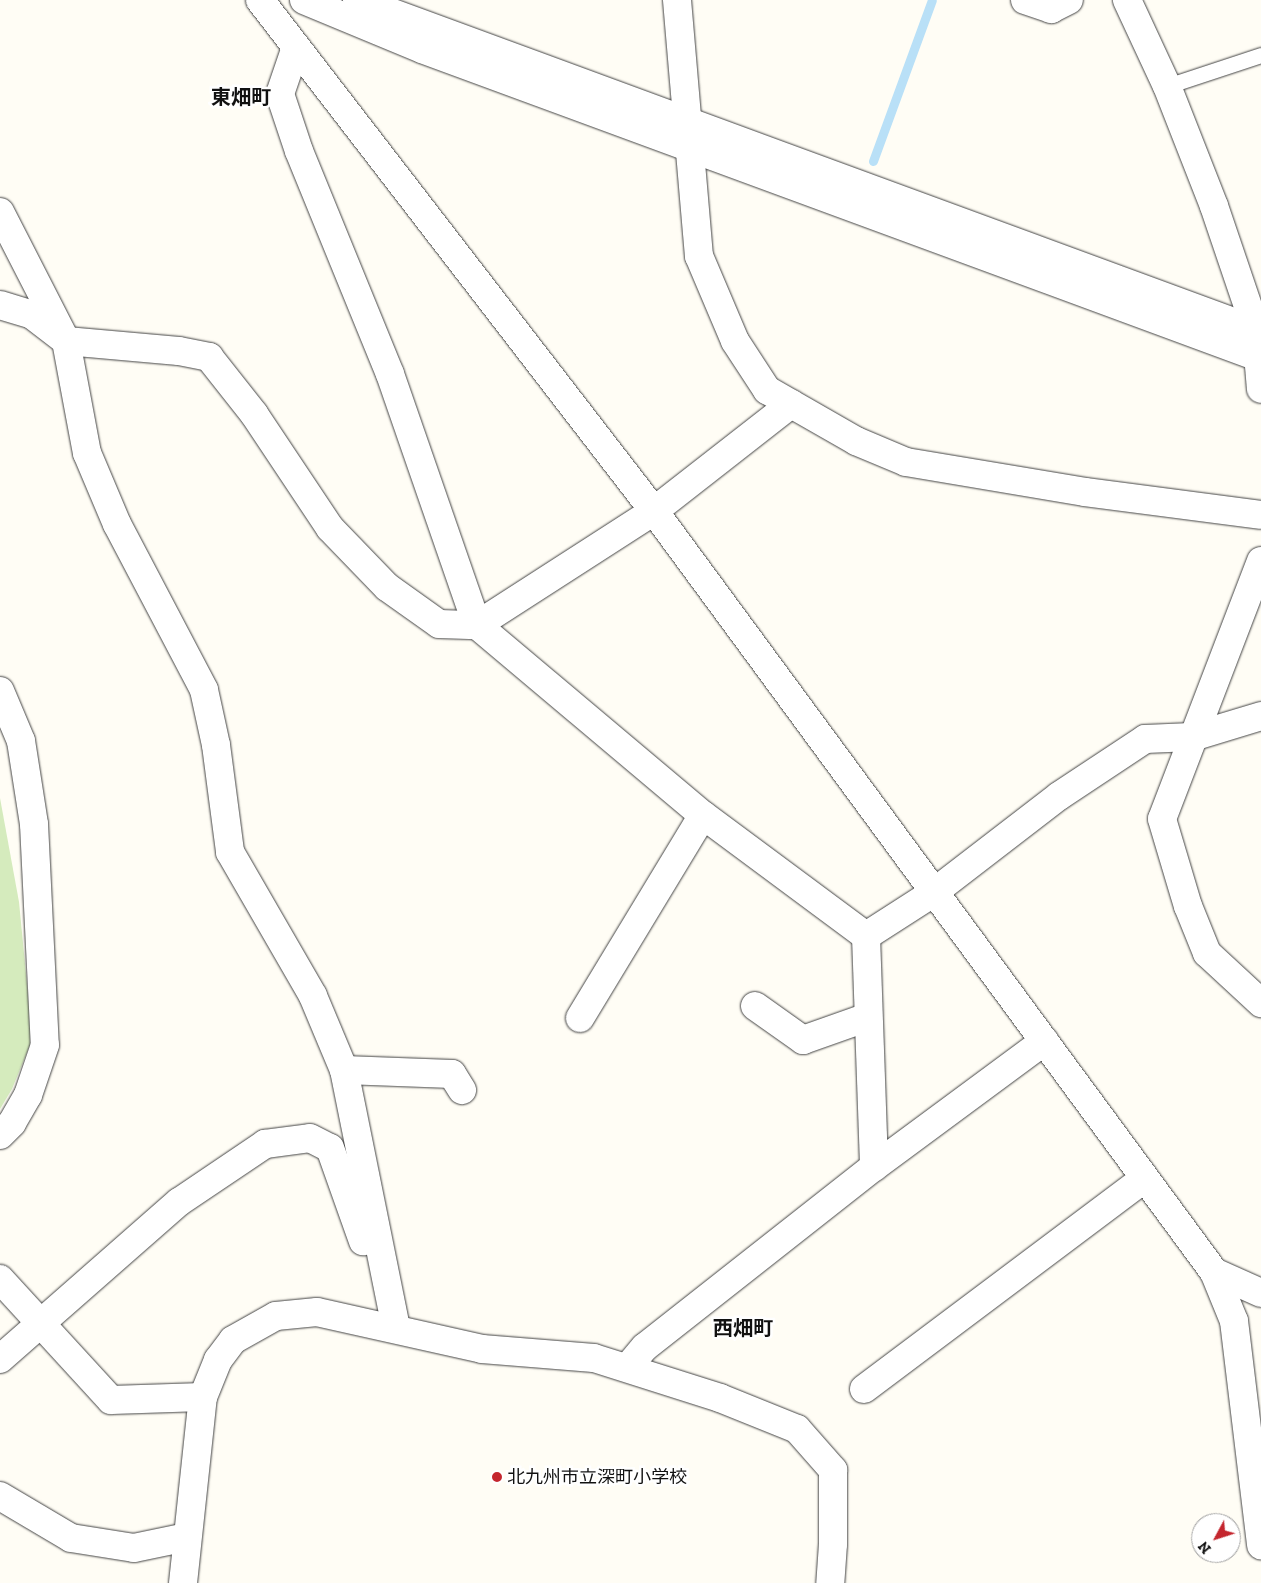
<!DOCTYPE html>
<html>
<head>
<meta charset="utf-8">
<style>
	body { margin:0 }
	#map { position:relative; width:1261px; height:1583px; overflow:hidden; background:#fffdf5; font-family:"Zilla Slab","Noto Sans JP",serif }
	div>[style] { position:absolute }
	.green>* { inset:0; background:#d5ebbd }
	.stream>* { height:9px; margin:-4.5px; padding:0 4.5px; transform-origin:4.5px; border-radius:4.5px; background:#b9e0f7 }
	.roads { filter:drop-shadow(0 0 1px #444) drop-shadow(0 0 1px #444) }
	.service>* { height:15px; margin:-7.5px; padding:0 7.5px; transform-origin:7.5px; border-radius:7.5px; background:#fff }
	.minor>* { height:28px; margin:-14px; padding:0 14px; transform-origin:14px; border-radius:14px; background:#fff }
	.tertiary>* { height:28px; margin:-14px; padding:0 14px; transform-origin:14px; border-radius:14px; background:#fff }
	.dots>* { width:14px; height:14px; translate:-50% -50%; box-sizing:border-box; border:2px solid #fff; border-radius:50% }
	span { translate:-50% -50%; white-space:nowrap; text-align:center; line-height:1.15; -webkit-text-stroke:5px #fff; paint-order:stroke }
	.poi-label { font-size:18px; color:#111 }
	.left { translate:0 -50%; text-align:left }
	.quarter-label { font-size:20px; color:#111; font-weight:700 }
	.north { position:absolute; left:1191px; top:1513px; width:50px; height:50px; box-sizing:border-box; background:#fff; border:1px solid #a0a0a0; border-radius:50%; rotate:230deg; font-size:14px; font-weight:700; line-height:20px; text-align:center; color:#111 }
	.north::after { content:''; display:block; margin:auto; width:18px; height:22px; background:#c4262e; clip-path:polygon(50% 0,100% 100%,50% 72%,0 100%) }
</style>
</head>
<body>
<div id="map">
	<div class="green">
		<div style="clip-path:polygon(0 798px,19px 902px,30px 1015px,30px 1045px,12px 1089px,0 1109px)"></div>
	</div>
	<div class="stream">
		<div style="left:873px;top:161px;width:171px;rotate:-69.9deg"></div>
	</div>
	<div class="roads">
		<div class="service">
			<div style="left:1167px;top:86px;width:99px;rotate:-18.3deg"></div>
		</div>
		<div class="minor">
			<div style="left:304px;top:0;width:128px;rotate:22.6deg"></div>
			<div style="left:422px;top:49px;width:894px;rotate:20.22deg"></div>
			<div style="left:357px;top:0;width:963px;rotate:20.17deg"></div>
			<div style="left:677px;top:0;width:257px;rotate:85.1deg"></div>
			<div style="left:699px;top:256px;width:92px;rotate:67deg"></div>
			<div style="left:735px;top:341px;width:59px;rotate:56.9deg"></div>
			<div style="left:767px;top:390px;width:103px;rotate:29.8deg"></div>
			<div style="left:856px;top:441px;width:54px;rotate:22.8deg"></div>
			<div style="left:906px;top:462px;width:181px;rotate:9.5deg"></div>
			<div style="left:1085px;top:492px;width:177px;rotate:7.4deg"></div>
			<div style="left:1025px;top:0;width:28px;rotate:19deg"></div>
			<div style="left:1051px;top:9px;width:20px;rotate:-27deg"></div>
			<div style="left:1127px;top:0;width:95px;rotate:65.1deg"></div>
			<div style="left:1167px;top:86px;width:129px;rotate:68.6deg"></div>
			<div style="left:1214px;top:206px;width:131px;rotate:71.3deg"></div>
			<div style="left:1256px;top:330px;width:59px;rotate:85.2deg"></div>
			<div style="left:296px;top:47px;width:50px;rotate:108.8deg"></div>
			<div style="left:280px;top:94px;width:60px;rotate:71.6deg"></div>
			<div style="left:299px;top:151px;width:241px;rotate:67.8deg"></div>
			<div style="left:390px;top:374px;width:266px;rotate:70.9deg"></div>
			<div style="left:477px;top:625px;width:295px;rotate:40.1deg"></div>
			<div style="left:703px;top:815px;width:203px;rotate:36.6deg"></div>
			<div style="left:0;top:212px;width:145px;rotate:62.9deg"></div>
			<div style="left:66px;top:341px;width:114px;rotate:79.4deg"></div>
			<div style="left:87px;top:453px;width:77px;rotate:67.1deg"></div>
			<div style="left:117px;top:524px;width:187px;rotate:62.3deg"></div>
			<div style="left:204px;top:690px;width:56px;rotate:77.7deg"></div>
			<div style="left:216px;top:745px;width:108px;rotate:82.5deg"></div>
			<div style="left:230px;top:852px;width:166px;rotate:60deg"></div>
			<div style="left:313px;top:996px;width:80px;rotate:67.3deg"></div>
			<div style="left:344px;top:1070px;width:262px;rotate:78.6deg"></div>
			<div style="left:0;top:305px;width:34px;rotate:17deg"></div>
			<div style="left:32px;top:315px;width:43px;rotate:37.4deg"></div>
			<div style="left:66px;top:341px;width:113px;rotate:5.1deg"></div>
			<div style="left:179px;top:351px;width:31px;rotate:11deg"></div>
			<div style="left:209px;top:357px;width:73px;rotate:51.7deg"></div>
			<div style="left:254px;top:414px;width:137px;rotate:56.3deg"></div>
			<div style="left:330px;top:528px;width:82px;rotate:46deg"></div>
			<div style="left:387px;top:587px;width:64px;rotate:35.4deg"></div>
			<div style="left:439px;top:624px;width:38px;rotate:2deg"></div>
			<div style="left:477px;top:625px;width:211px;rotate:-32.8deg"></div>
			<div style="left:654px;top:511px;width:174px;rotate:-38deg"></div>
			<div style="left:1261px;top:561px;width:276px;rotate:111deg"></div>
			<div style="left:1162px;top:819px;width:91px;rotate:73.4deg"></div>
			<div style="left:1188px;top:906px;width:51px;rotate:68deg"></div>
			<div style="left:1207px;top:953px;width:74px;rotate:42.8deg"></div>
			<div style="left:0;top:691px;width:54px;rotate:67.2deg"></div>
			<div style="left:21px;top:741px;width:84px;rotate:81.1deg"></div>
			<div style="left:34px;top:824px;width:221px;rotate:87.2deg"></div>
			<div style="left:45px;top:1045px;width:53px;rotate:108.8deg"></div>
			<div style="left:28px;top:1095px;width:32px;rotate:120deg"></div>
			<div style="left:12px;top:1123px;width:17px;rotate:135deg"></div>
			<div style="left:866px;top:936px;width:80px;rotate:-32.7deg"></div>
			<div style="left:933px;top:893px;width:159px;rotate:-37.6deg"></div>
			<div style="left:1059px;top:796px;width:103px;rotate:-33.5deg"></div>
			<div style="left:1145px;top:739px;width:47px;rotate:-2.4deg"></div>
			<div style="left:1192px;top:737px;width:72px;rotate:-16.9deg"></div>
			<div style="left:866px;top:936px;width:231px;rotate:88deg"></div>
			<div style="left:755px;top:1006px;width:59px;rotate:35.3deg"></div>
			<div style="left:803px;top:1040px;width:69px;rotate:-19.5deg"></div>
			<div style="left:580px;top:1018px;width:237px;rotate:-58.8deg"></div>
			<div style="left:344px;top:1070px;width:108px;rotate:2.1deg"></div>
			<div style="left:452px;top:1074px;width:19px;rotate:58deg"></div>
			<div style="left:1214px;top:1272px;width:51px;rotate:24.1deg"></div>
			<div style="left:0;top:1279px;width:164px;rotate:47.5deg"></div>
			<div style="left:111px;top:1400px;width:92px;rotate:-1.9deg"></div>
			<div style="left:0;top:1359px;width:238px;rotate:-41.3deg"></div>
			<div style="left:179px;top:1202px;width:104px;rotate:-34deg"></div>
			<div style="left:265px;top:1144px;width:45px;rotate:-7.6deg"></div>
			<div style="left:310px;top:1138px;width:22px;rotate:27deg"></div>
			<div style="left:330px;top:1148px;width:99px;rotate:70.5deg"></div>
			<div style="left:628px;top:1367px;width:26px;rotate:-50deg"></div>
			<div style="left:645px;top:1347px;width:291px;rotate:-38.2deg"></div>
			<div style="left:874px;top:1167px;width:212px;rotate:-36.5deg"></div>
			<div style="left:864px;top:1389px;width:351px;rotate:-36.9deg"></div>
			<div style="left:0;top:1496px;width:82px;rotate:30.6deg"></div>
			<div style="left:71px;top:1538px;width:64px;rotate:9deg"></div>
			<div style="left:134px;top:1548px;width:54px;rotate:-11.7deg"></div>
			<div style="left:183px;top:1583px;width:187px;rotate:-83.9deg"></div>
			<div style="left:203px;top:1397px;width:40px;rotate:-68deg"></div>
			<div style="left:218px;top:1360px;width:25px;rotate:-53deg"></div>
			<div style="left:233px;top:1340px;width:49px;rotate:-29.2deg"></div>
			<div style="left:276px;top:1316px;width:41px;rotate:-5.6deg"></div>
			<div style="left:317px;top:1312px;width:169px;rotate:12.6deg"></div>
			<div style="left:482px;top:1349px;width:112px;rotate:4.6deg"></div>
			<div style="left:594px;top:1358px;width:132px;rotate:17.6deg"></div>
			<div style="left:720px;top:1398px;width:83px;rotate:21.9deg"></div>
			<div style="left:797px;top:1429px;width:55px;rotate:48.7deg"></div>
			<div style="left:833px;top:1470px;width:74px;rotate:90deg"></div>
			<div style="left:833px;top:1544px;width:39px;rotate:94deg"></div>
		</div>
		<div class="tertiary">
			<div style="left:260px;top:0;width:645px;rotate:52.37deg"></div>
			<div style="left:654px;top:511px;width:945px;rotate:53.65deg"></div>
			<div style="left:1214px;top:1272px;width:53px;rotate:67.8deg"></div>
			<div style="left:1234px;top:1321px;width:226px;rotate:83.1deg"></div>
		</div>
	</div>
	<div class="dots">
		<div style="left:497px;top:1477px;background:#c4262e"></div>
	</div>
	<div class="poi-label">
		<span class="left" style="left:507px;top:1477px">北九州市立深町小学校</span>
	</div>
	<div class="quarter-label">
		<span style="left:241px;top:97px">東畑町</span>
		<span style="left:743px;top:1328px">西畑町</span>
	</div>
	<div class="north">N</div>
</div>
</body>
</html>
